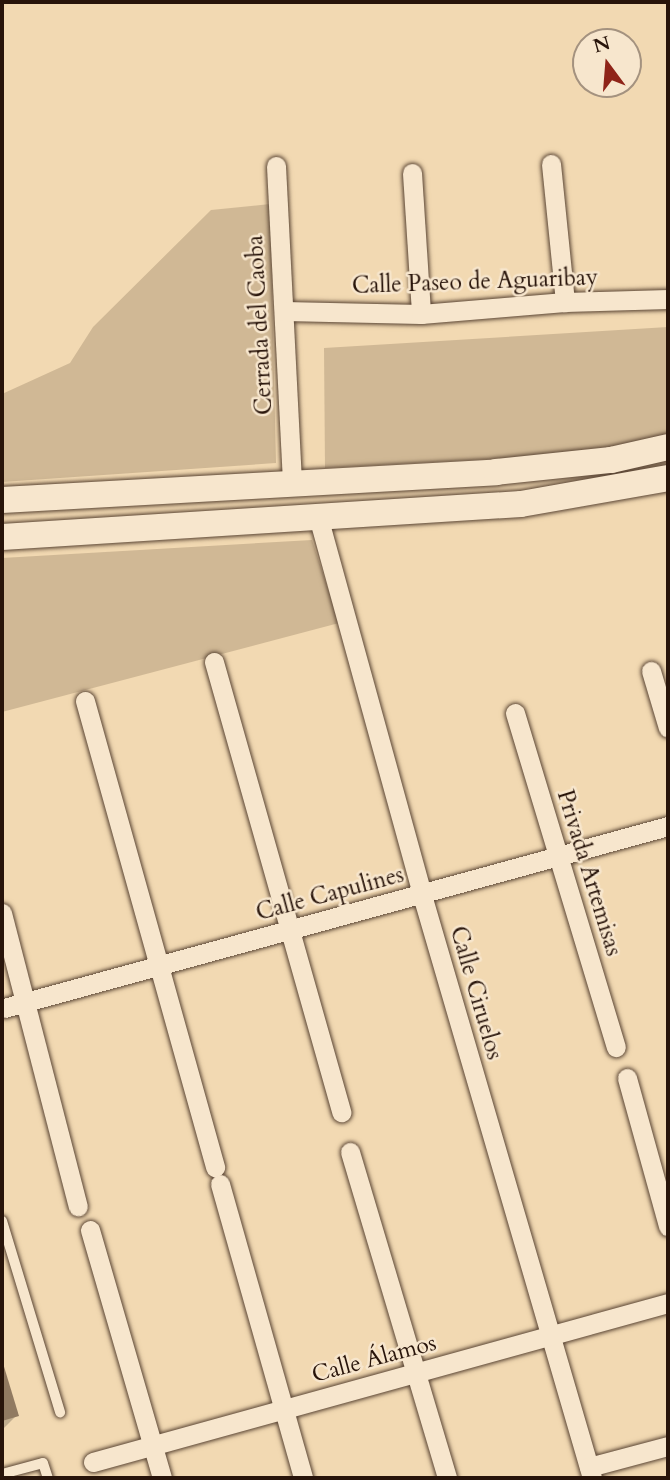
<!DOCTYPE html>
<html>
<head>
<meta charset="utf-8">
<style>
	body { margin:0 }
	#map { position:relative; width:670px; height:1480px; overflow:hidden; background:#f2d9b2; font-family:Cardo,serif }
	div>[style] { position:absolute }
	.green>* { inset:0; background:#d0b895 }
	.shadow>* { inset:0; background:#0003 }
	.building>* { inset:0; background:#917a61 }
	.roads { filter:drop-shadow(0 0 2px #5a4534) drop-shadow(0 0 2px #5a4534) }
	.service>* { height:10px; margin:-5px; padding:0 5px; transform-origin:5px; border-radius:5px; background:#f7e6cd }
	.minor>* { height:19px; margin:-9.5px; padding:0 9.5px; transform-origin:9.5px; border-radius:9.5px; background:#f7e6cd }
	.secondary>* { height:26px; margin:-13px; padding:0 13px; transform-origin:13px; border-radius:13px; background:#f7e6cd }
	span { translate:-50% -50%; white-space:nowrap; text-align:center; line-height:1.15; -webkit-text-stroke:5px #f7e6cd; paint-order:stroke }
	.street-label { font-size:23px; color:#28140a }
	.frame { position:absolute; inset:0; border:4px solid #28140a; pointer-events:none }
	.north { position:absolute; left:572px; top:28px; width:70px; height:70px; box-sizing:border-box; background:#f7e6cd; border:2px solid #a4927f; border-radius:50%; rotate:344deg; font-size:19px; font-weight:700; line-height:28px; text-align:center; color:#28140a }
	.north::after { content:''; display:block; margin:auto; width:24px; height:32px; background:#8f2418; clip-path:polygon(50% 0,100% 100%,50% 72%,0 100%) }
</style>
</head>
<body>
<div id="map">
	<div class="green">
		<div style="clip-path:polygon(270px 204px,276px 463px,2px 482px,2px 394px,70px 363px,93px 327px,211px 210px)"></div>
		<div style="clip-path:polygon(668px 327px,668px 436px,580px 454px,325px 468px,324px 348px)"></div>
		<div style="clip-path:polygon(312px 540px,339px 623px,2px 712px,2px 558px)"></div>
	</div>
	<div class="shadow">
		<div style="clip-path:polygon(2px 1363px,17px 1415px,2px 1430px)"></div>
	</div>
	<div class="building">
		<div style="clip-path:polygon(2px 1360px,19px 1416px,2px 1421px)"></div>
	</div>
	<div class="roads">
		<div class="service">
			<div style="left:2px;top:1221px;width:200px;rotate:73.1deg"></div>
			<div style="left:2px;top:1474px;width:42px;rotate:-15deg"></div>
			<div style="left:43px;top:1463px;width:16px;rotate:72deg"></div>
		</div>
		<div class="minor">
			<div style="left:551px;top:164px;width:139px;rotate:84.2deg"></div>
			<div style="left:276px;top:166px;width:315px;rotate:87.1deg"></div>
			<div style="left:412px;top:173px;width:141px;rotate:86.3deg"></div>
			<div style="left:284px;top:311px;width:137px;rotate:1.3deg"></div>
			<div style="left:421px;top:314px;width:144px;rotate:-4.8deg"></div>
			<div style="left:565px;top:302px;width:103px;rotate:-1.7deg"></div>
			<div style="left:319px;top:520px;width:389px;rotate:74.6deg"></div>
			<div style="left:422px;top:895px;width:607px;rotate:73.74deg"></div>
			<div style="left:214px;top:662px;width:468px;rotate:74.2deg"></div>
			<div style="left:651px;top:671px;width:59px;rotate:73.4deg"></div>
			<div style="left:85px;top:701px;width:484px;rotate:74.4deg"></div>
			<div style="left:515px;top:713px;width:349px;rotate:73.2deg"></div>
			<div style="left:2px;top:913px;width:303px;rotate:75.5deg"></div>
			<div style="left:4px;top:1008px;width:688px;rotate:-15.33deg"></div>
			<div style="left:627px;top:1078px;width:154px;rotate:74.5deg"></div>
			<div style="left:350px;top:1152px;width:340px;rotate:73.4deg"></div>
			<div style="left:220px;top:1184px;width:305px;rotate:74.2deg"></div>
			<div style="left:90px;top:1230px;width:258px;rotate:73.8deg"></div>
			<div style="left:93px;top:1462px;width:597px;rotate:-15.46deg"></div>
			<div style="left:589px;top:1467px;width:82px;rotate:-14.9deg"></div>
		</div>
		<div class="secondary">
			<div style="left:2px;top:500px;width:495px;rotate:-3.2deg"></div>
			<div style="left:496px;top:472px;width:116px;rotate:-6deg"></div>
			<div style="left:611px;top:460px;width:58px;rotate:-12.8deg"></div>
			<div style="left:2px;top:537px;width:520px;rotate:-3.64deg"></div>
			<div style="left:521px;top:504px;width:149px;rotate:-10deg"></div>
		</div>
	</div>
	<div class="street-label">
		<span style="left:475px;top:282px;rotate:-2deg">Calle Paseo de Aguaribay</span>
		<span style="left:260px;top:325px;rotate:-93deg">Cerrada del Caoba</span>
		<span style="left:589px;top:873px;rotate:73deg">Privada Artemisas</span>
		<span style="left:330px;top:894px;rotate:-15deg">Calle Capulines</span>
		<span style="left:476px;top:993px;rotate:74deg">Calle Ciruelos</span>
		<span style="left:374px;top:1359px;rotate:-15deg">Calle Álamos</span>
	</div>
	<div class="frame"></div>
	<div class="north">N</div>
</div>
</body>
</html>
